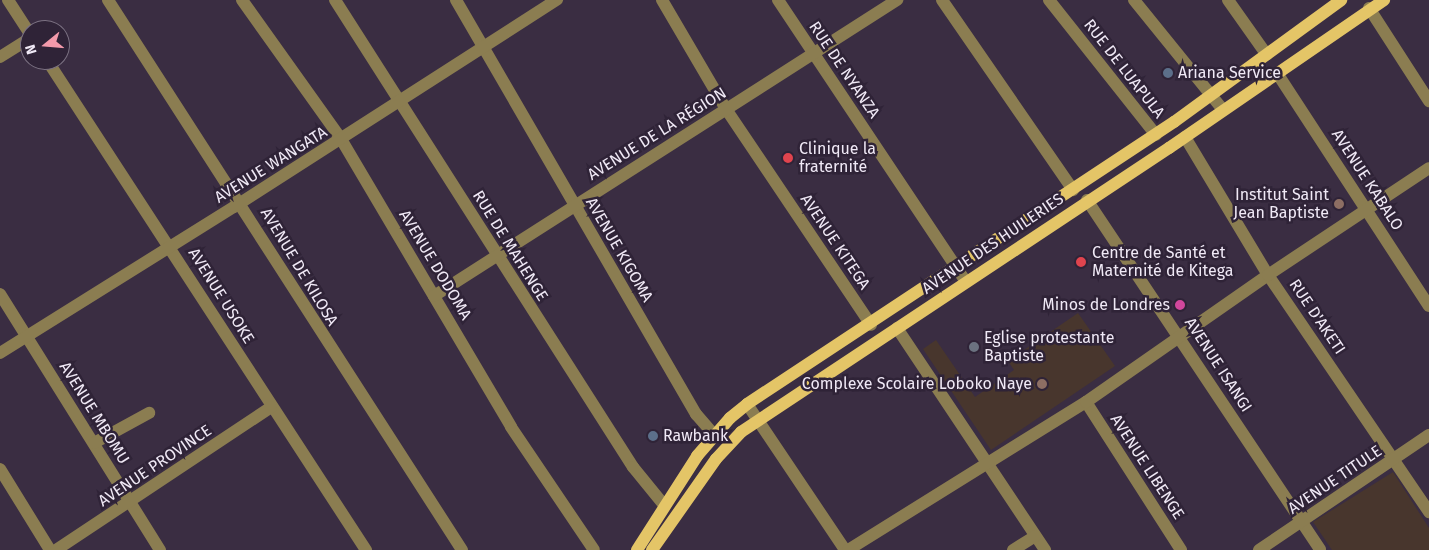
<!DOCTYPE html>
<html>
<head>
<meta charset="utf-8">
<style>
	body { margin:0 }
	#map { position:relative; width:1429px; height:550px; overflow:hidden; background:#3a2d42; font-family:"Fira Sans",sans-serif }
	div>[style] { position:absolute }
	.education>* { inset:0; background:#48362d }
	.minor>* { height:12px; margin:-6px; padding:0 6px; transform-origin:6px; border-radius:6px; background:#8b7d51 }
	.major>* { height:12px; margin:-6px; padding:0 6px; transform-origin:6px; border-radius:6px; background:#e4c567 }
	.dots>* { width:14px; height:14px; translate:-50% -50%; box-sizing:border-box; border:2px solid #2f2337; border-radius:50% }
	span { translate:-50% -50%; white-space:nowrap; text-align:center; line-height:1.15; -webkit-text-stroke:5px #2f2337; paint-order:stroke }
	.street-label { font-size:16px; color:#f0e9f6 }
	.poi-label { font-size:16px; color:#f0e9f6 }
	.left { translate:0 -50%; text-align:left }
	.right { translate:-100% -50%; text-align:right }
	.north { position:absolute; left:20px; top:20px; width:50px; height:50px; box-sizing:border-box; background:#2f2337; border:1px solid #7c7283; border-radius:50%; rotate:253deg; font-size:14px; font-weight:700; line-height:20px; text-align:center; color:#f0e9f6 }
	.north::after { content:''; display:block; margin:auto; width:18px; height:22px; background:#f39aab; clip-path:polygon(50% 0,100% 100%,50% 72%,0 100%) }
</style>
</head>
<body>
<div id="map">
	<div class="education">
		<div style="clip-path:polygon(1078px 313px,1115px 366px,991px 450px,923px 349px,936px 340px,975px 397px,1014px 370px,1008px 361px)"></div>
		<div style="clip-path:polygon(1393px 472px,1429px 528px,1429px 550px,1332px 550px,1313px 522px)"></div>
	</div>
	<div class="minor">
		<div style="left:8px;top:0;width:40px;rotate:57.1deg"></div>
		<div style="left:108px;top:0;width:654px;rotate:57.23deg"></div>
		<div style="left:242px;top:0;width:171px;rotate:54.5deg"></div>
		<div style="left:341px;top:139px;width:334px;rotate:59.4deg"></div>
		<div style="left:511px;top:427px;width:148px;rotate:56deg"></div>
		<div style="left:335px;top:0;width:554px;rotate:57.46deg"></div>
		<div style="left:633px;top:467px;width:49px;rotate:50.8deg"></div>
		<div style="left:456px;top:0;width:479px;rotate:59.9deg"></div>
		<div style="left:696px;top:414px;width:28px;rotate:49deg"></div>
		<div style="left:662px;top:0;width:126px;rotate:59.6deg"></div>
		<div style="left:726px;top:109px;width:260px;rotate:56.1deg"></div>
		<div style="left:778px;top:0;width:339px;rotate:56.3deg"></div>
		<div style="left:942px;top:0;width:231px;rotate:55.4deg"></div>
		<div style="left:1049px;top:0;width:172px;rotate:51.6deg"></div>
		<div style="left:1134px;top:0;width:141px;rotate:51deg"></div>
		<div style="left:1228px;top:0;width:67px;rotate:54.7deg"></div>
		<div style="left:1369px;top:8px;width:111px;rotate:57.2deg"></div>
		<div style="left:0;top:57px;width:36px;rotate:-32deg"></div>
		<div style="left:47px;top:60px;width:585px;rotate:56.94deg"></div>
		<div style="left:1277px;top:73px;width:278px;rotate:56.9deg"></div>
		<div style="left:1185px;top:137px;width:161px;rotate:59deg"></div>
		<div style="left:1268px;top:275px;width:287px;rotate:55.8deg"></div>
		<div style="left:1087px;top:200px;width:420px;rotate:56.3deg"></div>
		<div style="left:0;top:294px;width:302px;rotate:58deg"></div>
		<div style="left:434px;top:296px;width:550px;rotate:-32.59deg"></div>
		<div style="left:897px;top:328px;width:267px;rotate:56.3deg"></div>
		<div style="left:0;top:353px;width:276px;rotate:-32deg"></div>
		<div style="left:234px;top:207px;width:384px;rotate:-32.7deg"></div>
		<div style="left:1086px;top:402px;width:176px;rotate:57.3deg"></div>
		<div style="left:747px;top:404px;width:176px;rotate:56.1deg"></div>
		<div style="left:94px;top:443px;width:63px;rotate:-28.6deg"></div>
		<div style="left:0;top:469px;width:95px;rotate:58.3deg"></div>
		<div style="left:56px;top:550px;width:258px;rotate:-33.6deg"></div>
		<div style="left:848px;top:550px;width:280px;rotate:-31.9deg"></div>
		<div style="left:1086px;top:402px;width:222px;rotate:-34.9deg"></div>
		<div style="left:1268px;top:275px;width:193px;rotate:-33.6deg"></div>
		<div style="left:1013px;top:550px;width:26px;rotate:-32deg"></div>
		<div style="left:1259px;top:550px;width:205px;rotate:-34.1deg"></div>
	</div>
	<div class="major">
		<div style="left:637px;top:550px;width:112px;rotate:-57.4deg"></div>
		<div style="left:697px;top:456px;width:50px;rotate:-49deg"></div>
		<div style="left:730px;top:418px;width:22px;rotate:-39deg"></div>
		<div style="left:747px;top:404px;width:512px;rotate:-33.44deg"></div>
		<div style="left:1174px;top:122px;width:207px;rotate:-36.1deg"></div>
		<div style="left:652px;top:550px;width:111px;rotate:-54.9deg"></div>
		<div style="left:716px;top:459px;width:37px;rotate:-47deg"></div>
		<div style="left:741px;top:432px;width:514px;rotate:-33.57deg"></div>
		<div style="left:1169px;top:148px;width:261px;rotate:-34.5deg"></div>
	</div>
	<div class="dots">
		<div style="left:1168px;top:73px;background:#5c6f8a"></div>
		<div style="left:788px;top:158px;background:#e0444e"></div>
		<div style="left:1339px;top:204px;background:#8d6e63"></div>
		<div style="left:1081px;top:262px;background:#e0444e"></div>
		<div style="left:1180px;top:305px;background:#d1479c"></div>
		<div style="left:974px;top:347px;background:#6b7280"></div>
		<div style="left:1042px;top:384px;background:#8d6e63"></div>
		<div style="left:653px;top:436px;background:#5c6f8a"></div>
	</div>
	<div class="street-label">
		<span style="left:1124px;top:69px;rotate:52deg">RUE DE LUAPULA</span>
		<span style="left:844px;top:70px;rotate:56deg">RUE DE NYANZA</span>
		<span style="left:657px;top:134px;rotate:-32deg">AVENUE DE LA RÉGION</span>
		<span style="left:271px;top:165px;rotate:-32deg">AVENUE WANGATA</span>
		<span style="left:1367px;top:180px;rotate:57deg">AVENUE KABALO</span>
		<span style="left:835px;top:242px;rotate:56deg">AVENUE KITEGA</span>
		<span style="left:993px;top:244px;rotate:-34deg">AVENUE DES HUILERIES</span>
		<span style="left:510px;top:246px;rotate:58deg">RUE DE MAHENGE</span>
		<span style="left:619px;top:250px;rotate:60deg">AVENUE KIGOMA</span>
		<span style="left:435px;top:265px;rotate:59deg">AVENUE DODOMA</span>
		<span style="left:299px;top:267px;rotate:59deg">AVENUE DE KILOSA</span>
		<span style="left:221px;top:296px;rotate:58deg">AVENUE USOKE</span>
		<span style="left:1317px;top:317px;rotate:56deg">RUE D'AKETI</span>
		<span style="left:1218px;top:365px;rotate:57deg">AVENUE ISANGI</span>
		<span style="left:94px;top:413px;rotate:58deg">AVENUE MBOMU</span>
		<span style="left:155px;top:466px;rotate:-34deg">AVENUE PROVINCE</span>
		<span style="left:1147px;top:467px;rotate:57deg">AVENUE LIBENGE</span>
		<span style="left:1335px;top:480px;rotate:-34deg">AVENUE TITULE</span>
	</div>
	<div class="poi-label">
		<span class="left" style="left:1178px;top:73px">Ariana Service</span>
		<span class="left" style="left:799px;top:158px">Clinique la<br>fraternité</span>
		<span class="right" style="left:1329px;top:204px">Institut Saint<br>Jean Baptiste</span>
		<span class="left" style="left:1092px;top:262px">Centre de Santé et<br>Maternité de Kitega</span>
		<span class="right" style="left:1170px;top:305px">Minos de Londres</span>
		<span class="left" style="left:984px;top:347px">Eglise protestante<br>Baptiste</span>
		<span class="right" style="left:1032px;top:384px">Complexe Scolaire Loboko Naye</span>
		<span class="left" style="left:663px;top:436px">Rawbank</span>
	</div>
	<div class="north">N</div>
</div>
</body>
</html>
